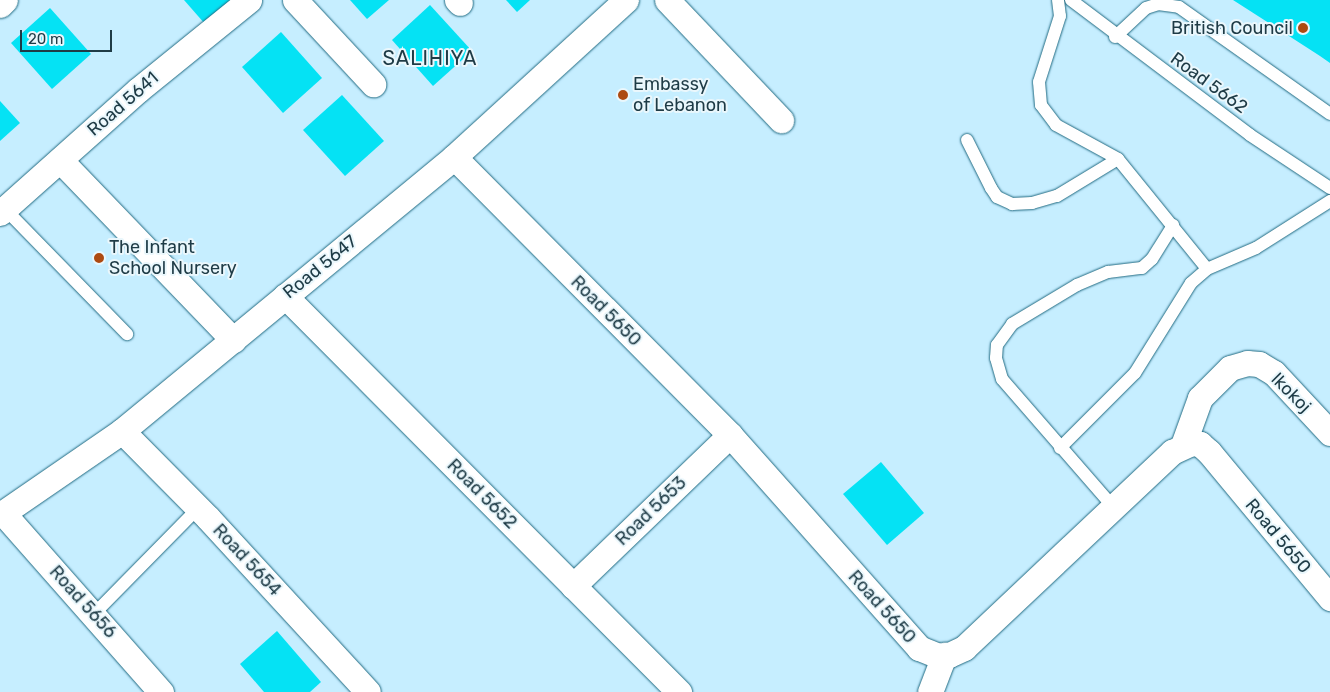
<!DOCTYPE html>
<html>
<head>
<meta charset="utf-8">
<style>
	body { margin:0 }
	#map { position:relative; width:1330px; height:692px; overflow:hidden; background:#c6eeff; font-family:Rubik,sans-serif }
	div>[style] { position:absolute }
	.building>* { inset:0; background:#05e2f4 }
	.roads { filter:drop-shadow(0 0 1px #216a82) drop-shadow(0 0 1px #216a82) }
	.service>* { height:12px; margin:-6px; padding:0 6px; transform-origin:6px; border-radius:6px; background:#fff }
	.minor>* { height:25px; margin:-12.5px; padding:0 12.5px; transform-origin:12.5px; border-radius:12.5px; background:#fff }
	.dots>* { width:14px; height:14px; translate:-50% -50%; box-sizing:border-box; border:2px solid #eaf7fc; border-radius:50% }
	span { translate:-50% -50%; white-space:nowrap; text-align:center; line-height:1.15; -webkit-text-stroke:4px #eaf7fc; paint-order:stroke }
	.poi-label { font-size:18px; color:#1e3b46 }
	.right { translate:-100% -50%; text-align:right }
	.left { translate:0 -50%; text-align:left }
	.street-label { font-size:18px; color:#1e3b46 }
	.quarter-label { font-size:20px; color:#1e3b46; letter-spacing:1px }
	.scale { position:absolute; left:20px; top:30px; width:92px; height:22px; box-sizing:border-box; border:2px solid #1e3b46; border-top:0; padding-left:6px; font-size:15px; line-height:18px; white-space:nowrap; color:#1e3b46; -webkit-text-stroke:4px #eaf7fc; paint-order:stroke }
</style>
</head>
<body>
<div id="map">
	<div class="building">
		<div style="clip-path:polygon(184px 0,232px 0,205px 24px)"></div>
		<div style="clip-path:polygon(350px 0,389px 0,367px 19px)"></div>
		<div style="clip-path:polygon(506px 0,530px 0,517px 12px)"></div>
		<div style="clip-path:polygon(1233px 0,1330px 0,1330px 63px,1320px 56px)"></div>
		<div style="clip-path:polygon(430px 5px,472px 51px,433px 86px,392px 40px)"></div>
		<div style="clip-path:polygon(50px 8px,91px 54px,52px 89px,11px 43px)"></div>
		<div style="clip-path:polygon(281px 32px,322px 78px,283px 113px,242px 67px)"></div>
		<div style="clip-path:polygon(342px 95px,384px 141px,345px 176px,303px 130px)"></div>
		<div style="clip-path:polygon(0 101px,20px 123px,0 141px)"></div>
		<div style="clip-path:polygon(881px 462px,924px 513px,887px 545px,843px 494px)"></div>
		<div style="clip-path:polygon(277px 631px,321px 682px,310px 692px,264px 692px,240px 664px)"></div>
	</div>
	<div class="roads">
		<div class="service">
			<div style="left:1058px;top:0;width:16px;rotate:83deg"></div>
			<div style="left:1060px;top:16px;width:69px;rotate:107.7deg"></div>
			<div style="left:1039px;top:82px;width:23px;rotate:85deg"></div>
			<div style="left:1041px;top:105px;width:25px;rotate:53deg"></div>
			<div style="left:1056px;top:125px;width:71px;rotate:28.7deg"></div>
			<div style="left:1118px;top:159px;width:141px;rotate:51deg"></div>
			<div style="left:1207px;top:269px;width:53px;rotate:-23.2deg"></div>
			<div style="left:1256px;top:248px;width:88px;rotate:-32.4deg"></div>
			<div style="left:1071px;top:0;width:224px;rotate:37deg"></div>
			<div style="left:1250px;top:135px;width:96px;rotate:33.5deg"></div>
			<div style="left:1115px;top:37px;width:42px;rotate:-43.1deg"></div>
			<div style="left:1146px;top:8px;width:13px;rotate:-18deg"></div>
			<div style="left:1158px;top:4px;width:21px;rotate:8deg"></div>
			<div style="left:1179px;top:7px;width:185px;rotate:35.3deg"></div>
			<div style="left:967px;top:140px;width:54px;rotate:63.4deg"></div>
			<div style="left:991px;top:188px;width:11px;rotate:56deg"></div>
			<div style="left:997px;top:197px;width:17px;rotate:25deg"></div>
			<div style="left:1012px;top:204px;width:20px;rotate:-3deg"></div>
			<div style="left:1032px;top:203px;width:26px;rotate:-16deg"></div>
			<div style="left:1057px;top:196px;width:71px;rotate:-31.2deg"></div>
			<div style="left:5px;top:209px;width:175px;rotate:45.7deg"></div>
			<div style="left:1060px;top:448px;width:106px;rotate:-45deg"></div>
			<div style="left:1135px;top:373px;width:106px;rotate:-58.1deg"></div>
			<div style="left:1191px;top:283px;width:21px;rotate:-41deg"></div>
			<div style="left:1115px;top:509px;width:172px;rotate:-131deg"></div>
			<div style="left:1002px;top:379px;width:22px;rotate:-106deg"></div>
			<div style="left:996px;top:358px;width:13px;rotate:-86deg"></div>
			<div style="left:997px;top:345px;width:26px;rotate:-54deg"></div>
			<div style="left:1012px;top:324px;width:76px;rotate:-31deg"></div>
			<div style="left:1077px;top:285px;width:34px;rotate:-23deg"></div>
			<div style="left:1108px;top:272px;width:34px;rotate:-7deg"></div>
			<div style="left:1142px;top:268px;width:13px;rotate:-42deg"></div>
			<div style="left:1152px;top:259px;width:40px;rotate:-58deg"></div>
			<div style="left:94px;top:614px;width:148px;rotate:-45.5deg"></div>
		</div>
		<div class="minor">
			<div style="left:295px;top:0;width:115px;rotate:47.1deg"></div>
			<div style="left:457px;top:0;width:4px;rotate:45deg"></div>
			<div style="left:667px;top:0;width:166px;rotate:46.5deg"></div>
			<div style="left:0;top:5px;width:7px;rotate:-45deg"></div>
			<div style="left:454px;top:157px;width:392px;rotate:45.2deg"></div>
			<div style="left:730px;top:435px;width:285px;rotate:48.4deg"></div>
			<div style="left:919px;top:648px;width:22px;rotate:22deg"></div>
			<div style="left:939px;top:656px;width:10px;rotate:-6deg"></div>
			<div style="left:949px;top:655px;width:17px;rotate:-25deg"></div>
			<div style="left:964px;top:648px;width:286px;rotate:-43.3deg"></div>
			<div style="left:1172px;top:452px;width:21px;rotate:-25deg"></div>
			<div style="left:1191px;top:443px;width:9px;rotate:6deg"></div>
			<div style="left:1200px;top:444px;width:12px;rotate:42deg"></div>
			<div style="left:1209px;top:452px;width:190px;rotate:50.3deg"></div>
			<div style="left:60px;top:160px;width:250px;rotate:46.1deg"></div>
			<div style="left:0;top:213px;width:185px;rotate:-41.7deg"></div>
			<div style="left:138px;top:90px;width:143px;rotate:-39deg"></div>
			<div style="left:285px;top:296px;width:559px;rotate:45.15deg"></div>
			<div style="left:122px;top:431px;width:122px;rotate:45.3deg"></div>
			<div style="left:208px;top:518px;width:236px;rotate:47.4deg"></div>
			<div style="left:1183px;top:445px;width:50px;rotate:-70.1deg"></div>
			<div style="left:1200px;top:398px;width:42px;rotate:-45deg"></div>
			<div style="left:1230px;top:368px;width:18px;rotate:-16deg"></div>
			<div style="left:1247px;top:363px;width:12px;rotate:5deg"></div>
			<div style="left:1259px;top:364px;width:17px;rotate:31deg"></div>
			<div style="left:1274px;top:373px;width:82px;rotate:47deg"></div>
			<div style="left:3px;top:513px;width:239px;rotate:48.6deg"></div>
			<div style="left:0;top:515px;width:148px;rotate:-34.5deg"></div>
			<div style="left:122px;top:431px;width:430px;rotate:-39.5deg"></div>
			<div style="left:454px;top:157px;width:233px;rotate:-42.4deg"></div>
			<div style="left:573px;top:586px;width:218px;rotate:-43.9deg"></div>
			<div style="left:930px;top:692px;width:40px;rotate:-69deg"></div>
		</div>
	</div>
	<div class="dots">
		<div style="left:1303px;top:28px;background:#ad4a11"></div>
		<div style="left:623px;top:95px;background:#ad4a11"></div>
		<div style="left:99px;top:258px;background:#ad4a11"></div>
	</div>
	<div class="poi-label">
		<span class="right" style="left:1293px;top:28px">British Council</span>
		<span class="left" style="left:633px;top:95px">Embassy<br>of Lebanon</span>
		<span class="left" style="left:109px;top:258px">The Infant<br>School Nursery</span>
	</div>
	<div class="street-label">
		<span style="left:1209px;top:83px;rotate:36deg">Road 5662</span>
		<span style="left:123px;top:104px;rotate:-41deg">Road 5641</span>
		<span style="left:320px;top:267px;rotate:-39deg">Road 5647</span>
		<span style="left:606px;top:311px;rotate:45deg">Road 5650</span>
		<span style="left:1291px;top:393px;rotate:45deg">lkokoj</span>
		<span style="left:482px;top:494px;rotate:45deg">Road 5652</span>
		<span style="left:651px;top:511px;rotate:-44deg">Road 5653</span>
		<span style="left:1278px;top:536px;rotate:50deg">Road 5650</span>
		<span style="left:247px;top:560px;rotate:47deg">Road 5654</span>
		<span style="left:83px;top:602px;rotate:48deg">Road 5656</span>
		<span style="left:882px;top:607px;rotate:48deg">Road 5650</span>
	</div>
	<div class="quarter-label">
		<span style="left:430px;top:58px">SALIHIYA</span>
	</div>
	<div class="scale">20 m</div>
</div>
</body>
</html>
